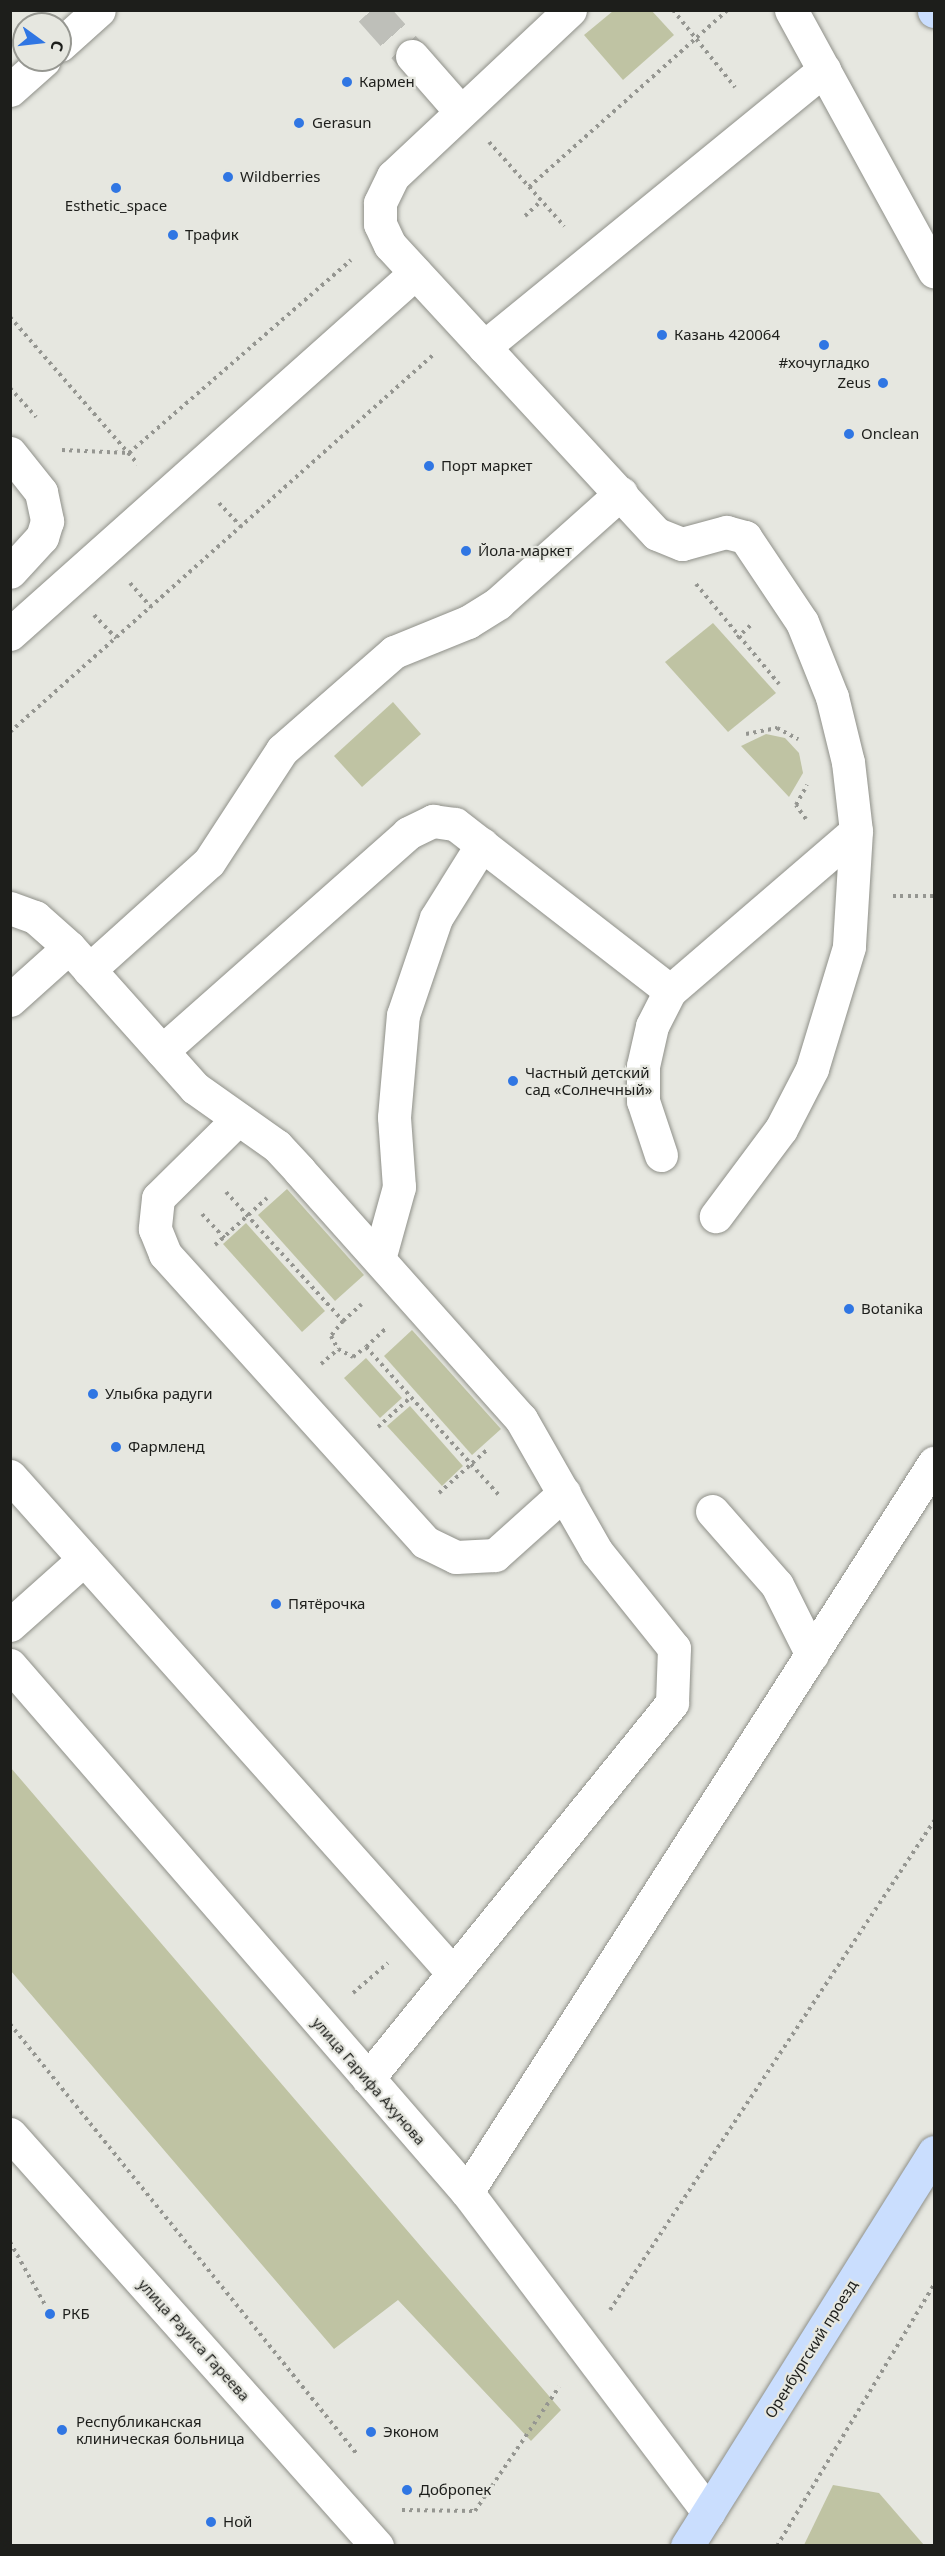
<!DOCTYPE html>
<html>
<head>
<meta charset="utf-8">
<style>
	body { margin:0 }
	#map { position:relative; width:945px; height:2556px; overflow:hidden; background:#e6e7e0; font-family:"Noto Sans",sans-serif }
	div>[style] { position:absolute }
	.green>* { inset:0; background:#bfc3a3 }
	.minor-tunnel>* { height:33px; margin-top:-16.5px; transform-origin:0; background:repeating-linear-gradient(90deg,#bebfb9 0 33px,transparent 0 49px) }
	.path>* { height:4px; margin-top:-2px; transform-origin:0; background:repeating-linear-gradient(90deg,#959691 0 3px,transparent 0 7.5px) }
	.roads { filter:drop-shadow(0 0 2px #8f9089) drop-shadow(0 0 2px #8f9089) }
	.minor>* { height:33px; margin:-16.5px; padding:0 16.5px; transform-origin:16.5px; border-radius:16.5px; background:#fff }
	.major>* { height:33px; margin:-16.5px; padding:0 16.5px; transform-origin:16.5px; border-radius:16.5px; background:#cadefe }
	.dots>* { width:16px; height:16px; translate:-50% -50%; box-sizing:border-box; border:3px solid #e6e7e0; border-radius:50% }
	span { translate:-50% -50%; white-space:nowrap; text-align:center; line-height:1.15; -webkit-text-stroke:4.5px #e6e7e0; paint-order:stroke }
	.poi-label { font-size:15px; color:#1d1e1b }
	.left { translate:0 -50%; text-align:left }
	.right { translate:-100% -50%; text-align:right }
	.street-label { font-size:15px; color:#1d1e1b }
	.frame { position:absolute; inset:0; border:12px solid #1d1e1b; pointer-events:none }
	.north { position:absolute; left:12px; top:12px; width:60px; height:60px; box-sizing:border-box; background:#e6e7e0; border:2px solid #969791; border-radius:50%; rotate:105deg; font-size:16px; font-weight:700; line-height:24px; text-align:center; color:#1d1e1b }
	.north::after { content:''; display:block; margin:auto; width:21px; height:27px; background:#3076e3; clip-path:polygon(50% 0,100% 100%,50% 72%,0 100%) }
</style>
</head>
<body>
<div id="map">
	<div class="green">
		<div style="clip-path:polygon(613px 11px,652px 11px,674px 35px,623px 80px,584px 35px)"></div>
		<div style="clip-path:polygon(713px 623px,776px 693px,728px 732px,665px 662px)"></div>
		<div style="clip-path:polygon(393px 702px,421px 734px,362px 787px,334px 756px)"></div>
		<div style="clip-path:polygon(766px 734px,785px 738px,799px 753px,803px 773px,789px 797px,741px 746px)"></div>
		<div style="clip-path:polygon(287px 1189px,364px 1275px,335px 1301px,258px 1215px)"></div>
		<div style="clip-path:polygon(246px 1223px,325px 1311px,302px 1332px,223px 1244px)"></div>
		<div style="clip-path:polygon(412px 1330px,501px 1429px,472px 1455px,384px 1356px)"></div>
		<div style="clip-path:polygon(366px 1358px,402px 1398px,380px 1418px,344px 1378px)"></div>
		<div style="clip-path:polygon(410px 1406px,463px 1466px,442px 1486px,387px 1426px)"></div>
		<div style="clip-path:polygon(11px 1768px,561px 2410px,531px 2441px,398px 2300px,334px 2349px,11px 1971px)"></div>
		<div style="clip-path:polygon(833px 2485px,879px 2493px,924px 2545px,804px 2545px)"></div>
	</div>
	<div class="minor-tunnel">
		<div style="left:371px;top:10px;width:62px;rotate:48.3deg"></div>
	</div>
	<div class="path">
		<div style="left:673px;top:10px;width:99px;rotate:51.2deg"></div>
		<div style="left:489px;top:142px;width:113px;rotate:48.2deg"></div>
		<div style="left:529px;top:187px;width:266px;rotate:-41.7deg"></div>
		<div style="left:525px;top:216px;width:22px;rotate:-43deg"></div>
		<div style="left:10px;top:317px;width:195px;rotate:49deg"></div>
		<div style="left:10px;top:388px;width:39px;rotate:48deg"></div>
		<div style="left:62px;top:450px;width:67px;rotate:2.6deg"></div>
		<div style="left:129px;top:453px;width:294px;rotate:-41deg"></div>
		<div style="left:219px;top:503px;width:33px;rotate:47deg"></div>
		<div style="left:130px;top:583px;width:32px;rotate:49deg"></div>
		<div style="left:696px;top:584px;width:130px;rotate:50.3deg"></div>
		<div style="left:94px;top:615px;width:32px;rotate:46deg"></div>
		<div style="left:737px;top:638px;width:19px;rotate:-43deg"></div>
		<div style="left:10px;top:732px;width:567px;rotate:-41.71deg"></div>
		<div style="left:746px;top:734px;width:32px;rotate:-11deg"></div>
		<div style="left:777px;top:728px;width:24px;rotate:28deg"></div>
		<div style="left:806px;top:819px;width:17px;rotate:-126deg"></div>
		<div style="left:796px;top:805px;width:23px;rotate:-61deg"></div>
		<div style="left:893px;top:896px;width:41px"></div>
		<div style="left:226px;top:1192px;width:174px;rotate:47.8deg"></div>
		<div style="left:343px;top:1321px;width:19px;rotate:129deg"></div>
		<div style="left:331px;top:1336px;width:15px;rotate:62deg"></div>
		<div style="left:338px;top:1349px;width:17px;rotate:28deg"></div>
		<div style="left:353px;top:1357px;width:16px;rotate:-38deg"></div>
		<div style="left:366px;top:1347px;width:199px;rotate:48.1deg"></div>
		<div style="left:202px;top:1214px;width:33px;rotate:47deg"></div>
		<div style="left:215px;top:1245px;width:70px;rotate:-42.1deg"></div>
		<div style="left:343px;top:1321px;width:25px;rotate:-42deg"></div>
		<div style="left:366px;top:1347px;width:26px;rotate:-43deg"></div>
		<div style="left:321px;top:1364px;width:23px;rotate:-41deg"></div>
		<div style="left:378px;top:1427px;width:45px;rotate:-42.3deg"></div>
		<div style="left:439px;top:1493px;width:67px;rotate:-42deg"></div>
		<div style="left:353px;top:1993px;width:46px;rotate:-40.6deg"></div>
		<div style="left:10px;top:2024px;width:551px;rotate:51.11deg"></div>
		<div style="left:10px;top:2242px;width:82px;rotate:60.9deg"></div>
		<div style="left:610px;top:2310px;width:587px;rotate:-56.47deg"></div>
		<div style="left:402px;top:2510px;width:73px;rotate:0.8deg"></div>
		<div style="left:475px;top:2511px;width:150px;rotate:-55.9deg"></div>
		<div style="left:777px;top:2546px;width:305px;rotate:-59deg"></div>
	</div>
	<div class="roads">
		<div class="minor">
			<div style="left:570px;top:10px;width:243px;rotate:136.8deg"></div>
			<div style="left:393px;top:176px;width:30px;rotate:116deg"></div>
			<div style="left:380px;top:203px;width:21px;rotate:90deg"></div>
			<div style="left:380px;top:224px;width:23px;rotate:65deg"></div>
			<div style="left:390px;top:245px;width:393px;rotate:47.3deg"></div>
			<div style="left:657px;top:534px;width:27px;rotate:22deg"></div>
			<div style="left:682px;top:544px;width:46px;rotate:-15.3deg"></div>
			<div style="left:726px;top:532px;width:20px;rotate:15deg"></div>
			<div style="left:745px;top:537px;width:102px;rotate:56.2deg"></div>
			<div style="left:802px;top:622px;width:81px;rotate:68.2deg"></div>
			<div style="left:832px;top:697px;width:67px;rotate:76.2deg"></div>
			<div style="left:848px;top:762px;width:69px;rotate:83.4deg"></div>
			<div style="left:856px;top:831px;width:116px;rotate:93.5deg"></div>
			<div style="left:849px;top:947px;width:127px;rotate:106.9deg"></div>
			<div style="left:812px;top:1069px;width:68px;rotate:117.3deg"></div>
			<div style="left:781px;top:1129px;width:109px;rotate:126.8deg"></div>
			<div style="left:791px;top:10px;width:298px;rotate:61.3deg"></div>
			<div style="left:60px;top:45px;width:52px;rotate:-41.9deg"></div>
			<div style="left:412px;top:56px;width:74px;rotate:48.8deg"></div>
			<div style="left:10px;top:90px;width:45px;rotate:-41.4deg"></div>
			<div style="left:484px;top:347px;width:439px;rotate:-39.2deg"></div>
			<div style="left:10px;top:453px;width:50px;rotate:51.5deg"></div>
			<div style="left:41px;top:492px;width:30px;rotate:78deg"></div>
			<div style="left:47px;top:521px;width:17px;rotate:107deg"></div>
			<div style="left:42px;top:537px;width:47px;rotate:132.4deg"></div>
			<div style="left:10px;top:634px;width:543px;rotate:-41.71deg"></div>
			<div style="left:10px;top:908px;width:27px;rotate:20deg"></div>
			<div style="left:35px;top:917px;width:45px;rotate:41.4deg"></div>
			<div style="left:69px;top:947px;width:189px;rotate:48.2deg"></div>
			<div style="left:195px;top:1088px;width:100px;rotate:35.3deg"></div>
			<div style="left:277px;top:1146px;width:33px;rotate:47deg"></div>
			<div style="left:299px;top:1170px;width:334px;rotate:48.3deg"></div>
			<div style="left:521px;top:1419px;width:153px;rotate:60.3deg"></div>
			<div style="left:597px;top:1552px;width:123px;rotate:51.3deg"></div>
			<div style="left:674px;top:1648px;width:55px;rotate:92.1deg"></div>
			<div style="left:672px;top:1703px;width:483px;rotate:129deg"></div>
			<div style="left:89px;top:970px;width:161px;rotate:-42deg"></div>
			<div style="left:209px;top:862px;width:134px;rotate:-56.9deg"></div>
			<div style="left:282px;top:750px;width:149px;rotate:-41.2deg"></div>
			<div style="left:394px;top:652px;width:80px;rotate:-22.1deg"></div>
			<div style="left:468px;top:622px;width:36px;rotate:-32deg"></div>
			<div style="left:498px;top:603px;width:165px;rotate:-41.8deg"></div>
			<div style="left:10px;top:1000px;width:79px;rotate:-41.9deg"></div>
			<div style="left:162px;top:1051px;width:329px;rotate:-41.5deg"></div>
			<div style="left:408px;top:833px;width:28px;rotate:-26deg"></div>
			<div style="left:433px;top:821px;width:22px;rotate:8deg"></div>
			<div style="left:455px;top:824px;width:272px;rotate:37.8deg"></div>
			<div style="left:238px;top:1119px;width:112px;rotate:135.4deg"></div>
			<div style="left:158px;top:1198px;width:31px;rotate:96deg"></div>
			<div style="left:155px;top:1229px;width:27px;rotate:68deg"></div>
			<div style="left:165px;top:1254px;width:388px;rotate:47.9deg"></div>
			<div style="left:425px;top:1542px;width:34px;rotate:26deg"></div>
			<div style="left:456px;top:1557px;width:39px;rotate:-3deg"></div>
			<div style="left:495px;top:1555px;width:93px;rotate:-41.9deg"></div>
			<div style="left:661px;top:1155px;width:57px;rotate:-108.4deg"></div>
			<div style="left:643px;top:1101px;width:35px;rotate:-90deg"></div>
			<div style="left:643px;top:1066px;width:41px;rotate:-77.3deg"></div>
			<div style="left:652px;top:1026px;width:39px;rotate:-63deg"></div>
			<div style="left:670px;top:991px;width:245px;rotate:-40.7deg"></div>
			<div style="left:379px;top:1259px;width:75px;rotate:-74.5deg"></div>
			<div style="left:399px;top:1187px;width:70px;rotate:-94.1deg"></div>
			<div style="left:394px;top:1117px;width:102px;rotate:-85deg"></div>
			<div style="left:403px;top:1015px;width:102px;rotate:-71.2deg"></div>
			<div style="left:436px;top:918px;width:87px;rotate:-58.1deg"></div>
			<div style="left:10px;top:1476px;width:666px;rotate:48.29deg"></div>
			<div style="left:712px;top:1511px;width:98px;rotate:48.7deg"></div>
			<div style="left:777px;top:1585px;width:78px;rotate:63.4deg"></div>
			<div style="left:10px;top:1625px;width:99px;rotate:-41.7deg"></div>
			<div style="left:10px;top:1665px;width:698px;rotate:49.07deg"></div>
			<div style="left:467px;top:2192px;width:401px;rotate:53deg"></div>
			<div style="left:10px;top:2134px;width:552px;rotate:48.31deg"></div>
			<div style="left:467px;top:2192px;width:866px;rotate:-57.36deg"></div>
		</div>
		<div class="major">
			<div style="left:934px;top:10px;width:1px;rotate:90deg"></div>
			<div style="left:687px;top:2546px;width:465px;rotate:-57.9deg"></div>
		</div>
	</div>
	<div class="dots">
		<div style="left:347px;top:82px;background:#3076e3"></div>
		<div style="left:299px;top:123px;background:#3076e3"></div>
		<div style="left:228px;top:177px;background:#3076e3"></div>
		<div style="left:116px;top:188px;background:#3076e3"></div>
		<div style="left:173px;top:235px;background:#3076e3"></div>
		<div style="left:662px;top:335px;background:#3076e3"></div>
		<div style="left:824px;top:345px;background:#3076e3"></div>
		<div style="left:883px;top:383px;background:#3076e3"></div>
		<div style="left:849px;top:434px;background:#3076e3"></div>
		<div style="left:429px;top:466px;background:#3076e3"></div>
		<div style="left:466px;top:551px;background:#3076e3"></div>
		<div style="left:513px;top:1081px;background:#3076e3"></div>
		<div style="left:849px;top:1309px;background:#3076e3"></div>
		<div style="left:93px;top:1394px;background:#3076e3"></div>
		<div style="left:116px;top:1447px;background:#3076e3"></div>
		<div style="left:276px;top:1604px;background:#3076e3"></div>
		<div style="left:50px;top:2314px;background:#3076e3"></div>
		<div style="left:62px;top:2430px;background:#3076e3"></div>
		<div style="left:371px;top:2432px;background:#3076e3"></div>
		<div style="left:407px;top:2490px;background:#3076e3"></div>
		<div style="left:211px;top:2522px;background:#3076e3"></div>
	</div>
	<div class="poi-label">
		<span class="left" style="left:359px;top:82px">Кармен</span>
		<span class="left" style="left:312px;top:123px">Gerasun</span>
		<span class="left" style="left:240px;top:177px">Wildberries</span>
		<span style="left:116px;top:206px">Esthetic_space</span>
		<span class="left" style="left:185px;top:235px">Трафик</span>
		<span class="left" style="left:674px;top:335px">Казань 420064</span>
		<span style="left:824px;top:363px">#хочугладко</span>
		<span class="right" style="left:871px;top:383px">Zeus</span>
		<span class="left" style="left:861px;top:434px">Onclean</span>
		<span class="left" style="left:441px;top:466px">Порт маркет</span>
		<span class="left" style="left:478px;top:551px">Йола-маркет</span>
		<span class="left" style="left:525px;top:1081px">Частный детский<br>сад «Солнечный»</span>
		<span class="left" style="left:861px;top:1309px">Botanika</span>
		<span class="left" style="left:105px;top:1394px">Улыбка радуги</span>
		<span class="left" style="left:128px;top:1447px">Фармленд</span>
		<span class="left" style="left:288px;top:1604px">Пятёрочка</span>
		<span class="left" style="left:62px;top:2314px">РКБ</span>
		<span class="left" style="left:76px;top:2430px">Республиканская<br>клиническая больница</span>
		<span class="left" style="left:383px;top:2432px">Эконом</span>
		<span class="left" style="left:419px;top:2490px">Добропек</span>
		<span class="left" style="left:223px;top:2522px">Ной</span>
	</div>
	<div class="street-label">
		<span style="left:369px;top:2081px;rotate:49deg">улица Гарифа Ахунова</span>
		<span style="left:194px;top:2340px;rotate:48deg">улица Рауиса Гареева</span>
		<span style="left:811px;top:2349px;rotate:-58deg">Оренбургский проезд</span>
	</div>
	<div class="frame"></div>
	<div class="north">С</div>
</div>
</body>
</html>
